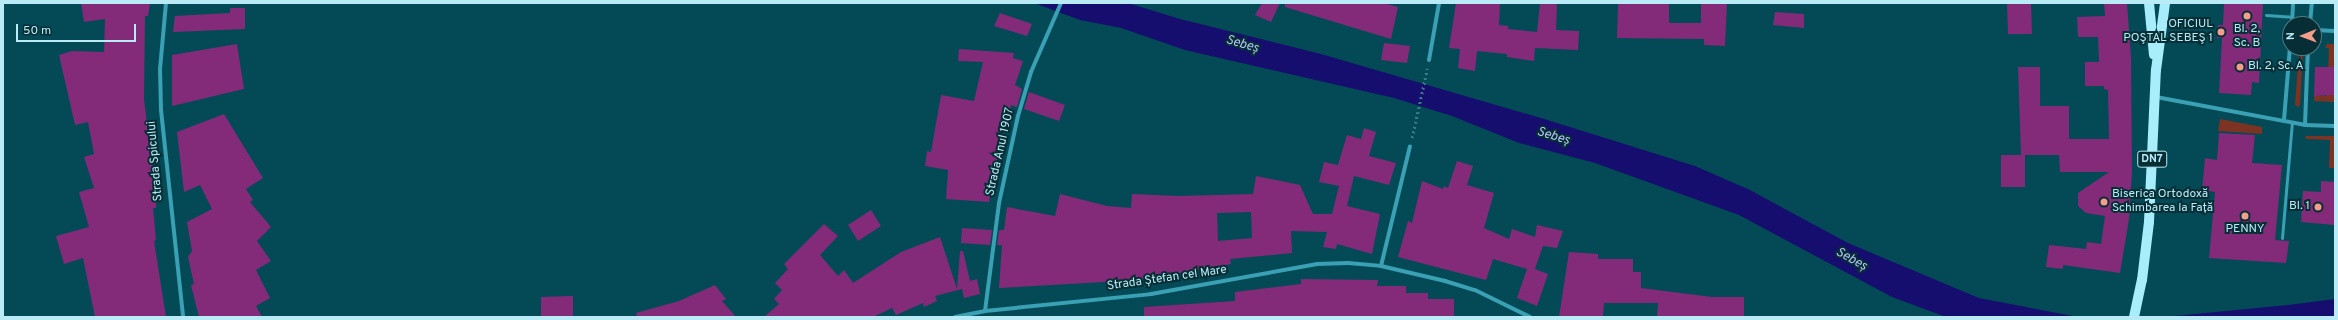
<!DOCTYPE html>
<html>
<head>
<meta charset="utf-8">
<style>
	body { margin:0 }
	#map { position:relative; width:2338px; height:320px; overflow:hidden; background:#034a56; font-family:Overpass,sans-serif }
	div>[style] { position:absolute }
	.green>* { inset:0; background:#7d3324 }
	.water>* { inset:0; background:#160e6f }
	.building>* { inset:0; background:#832b79 }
	.path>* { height:2.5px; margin-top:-1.25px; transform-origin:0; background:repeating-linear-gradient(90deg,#3a7b87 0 2px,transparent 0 5px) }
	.service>* { height:3px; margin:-1.5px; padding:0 1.5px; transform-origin:1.5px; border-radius:1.5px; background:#3aa0b4 }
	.minor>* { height:4px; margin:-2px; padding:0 2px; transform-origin:2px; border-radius:2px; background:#3aa0b4 }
	.primary>* { height:10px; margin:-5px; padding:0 5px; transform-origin:5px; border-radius:5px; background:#a7edfc }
	.dots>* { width:11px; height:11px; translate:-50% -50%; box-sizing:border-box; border:2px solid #072e35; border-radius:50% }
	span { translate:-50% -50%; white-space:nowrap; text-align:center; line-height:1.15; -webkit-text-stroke:4px #072e35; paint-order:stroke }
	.shield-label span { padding:1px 3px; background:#072e35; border:1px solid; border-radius:3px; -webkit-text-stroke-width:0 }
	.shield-label { font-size:11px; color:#b9ebf7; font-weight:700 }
	.poi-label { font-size:12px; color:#b9ebf7 }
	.right { translate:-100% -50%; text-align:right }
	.left { translate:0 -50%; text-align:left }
	.street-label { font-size:12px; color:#b9ebf7 }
	.water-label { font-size:13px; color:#b5c3f6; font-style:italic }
	.frame { position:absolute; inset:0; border:4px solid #b9ebf7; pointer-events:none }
	.north { position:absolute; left:2282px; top:16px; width:40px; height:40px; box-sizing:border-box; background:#072e35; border:1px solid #4e7a83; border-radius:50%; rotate:269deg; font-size:11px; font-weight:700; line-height:16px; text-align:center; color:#b9ebf7 }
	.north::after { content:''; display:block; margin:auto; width:14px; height:18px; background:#f49d8b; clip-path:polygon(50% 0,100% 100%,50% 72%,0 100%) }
	.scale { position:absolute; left:16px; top:24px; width:120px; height:18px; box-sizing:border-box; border:2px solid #b9ebf7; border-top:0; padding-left:5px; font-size:12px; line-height:14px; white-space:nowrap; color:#b9ebf7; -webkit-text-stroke:3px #072e35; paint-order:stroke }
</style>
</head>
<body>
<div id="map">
	<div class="green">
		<div style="clip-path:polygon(2327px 44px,2335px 44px,2332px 95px,2335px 95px,2335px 102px,2314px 101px,2314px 96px,2327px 96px,2329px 48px,2325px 48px)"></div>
		<div style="clip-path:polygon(2303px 48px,2300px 105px,2298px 107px,2295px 105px,2299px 49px)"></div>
		<div style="clip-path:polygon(2220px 119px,2262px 127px,2262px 134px,2218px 131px)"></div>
		<div style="clip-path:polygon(2305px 136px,2335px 136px,2335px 180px,2334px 168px,2329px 168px,2330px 140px,2306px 139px)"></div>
	</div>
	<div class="water">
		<div style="clip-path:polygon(1034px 3px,1128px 3px,1180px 19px,1321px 54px,1541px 118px,1695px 166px,1750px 190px,1848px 243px,1979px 298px,2078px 317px,1946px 317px,1892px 297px,1739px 215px,1595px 163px,1519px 143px,1452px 116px,1394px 98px,1185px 50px,1121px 28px,1080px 20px)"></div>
		<div style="clip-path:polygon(2335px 299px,2335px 317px,2164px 317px,2288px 305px)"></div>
	</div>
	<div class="building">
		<div style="clip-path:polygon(81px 3px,150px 3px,148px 16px,145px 16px,144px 99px,156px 197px,156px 208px,153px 208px,156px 240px,154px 241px,166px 317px,95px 317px,83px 258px,64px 264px,56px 236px,89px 227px,79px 192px,94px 188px,84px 157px,94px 154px,88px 122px,75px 125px,59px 55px,72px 51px,104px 52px,105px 19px,84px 22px)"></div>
		<div style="clip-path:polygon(1262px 3px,1280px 3px,1271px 22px,1255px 15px)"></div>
		<div style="clip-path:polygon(1285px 3px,1383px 3px,1398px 7px,1391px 39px,1285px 7px)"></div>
		<div style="clip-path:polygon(1456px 3px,1500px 3px,1499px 25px,1508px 26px,1508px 29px,1537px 32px,1540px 3px,1557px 3px,1556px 30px,1579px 31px,1578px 50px,1535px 48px,1534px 61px,1507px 57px,1507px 54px,1477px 51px,1475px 71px,1458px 68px,1460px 49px,1449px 48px)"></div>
		<div style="clip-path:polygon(1618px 3px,1669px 3px,1669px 23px,1701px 23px,1701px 3px,1727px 3px,1725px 46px,1704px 45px,1704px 39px,1617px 38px)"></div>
		<div style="clip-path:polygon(2007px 3px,2031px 3px,2032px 34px,2008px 34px)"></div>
		<div style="clip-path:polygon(2104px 3px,2127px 3px,2131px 58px,2132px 172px,2129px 219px,2120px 273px,2063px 265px,2063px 269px,2046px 267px,2049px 245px,2086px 249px,2087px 242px,2101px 244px,2105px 216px,2086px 213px,2078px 206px,2078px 193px,2109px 172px,2060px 172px,2059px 155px,2021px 155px,2018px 67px,2040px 67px,2040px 106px,2069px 106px,2069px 139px,2109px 139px,2108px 90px,2104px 89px,2104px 86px,2085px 86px,2085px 62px,2099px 62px,2098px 37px,2078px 37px,2077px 17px,2105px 16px)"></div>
		<div style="clip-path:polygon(2224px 3px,2263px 3px,2259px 83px,2252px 82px,2251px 95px,2219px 93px,2222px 38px,2217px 38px,2217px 31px,2218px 25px,2223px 25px)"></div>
		<div style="clip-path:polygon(230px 8px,245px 8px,245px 29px,173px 32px,175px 16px,230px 13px)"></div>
		<div style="clip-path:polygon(1775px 12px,1804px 14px,1804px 28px,1773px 25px)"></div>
		<div style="clip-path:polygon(1000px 13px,1032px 24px,1027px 36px,994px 26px)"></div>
		<div style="clip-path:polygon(1384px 43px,1410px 46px,1407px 63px,1381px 60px)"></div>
		<div style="clip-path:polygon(237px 44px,244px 89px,172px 106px,172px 55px)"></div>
		<div style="clip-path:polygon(959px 49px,1014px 53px,1013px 58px,1023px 61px,1015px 85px,1022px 89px,1017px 107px,1011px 105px,1007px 122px,1004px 122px,989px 202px,946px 199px,948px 170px,925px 166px,927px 151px,931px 152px,941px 95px,974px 101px,983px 62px,958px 61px)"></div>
		<div style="clip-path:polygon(2315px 67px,2335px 67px,2335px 95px,2314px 96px)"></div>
		<div style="clip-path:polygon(1029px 92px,1065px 105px,1059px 121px,1024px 109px)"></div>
		<div style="clip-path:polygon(224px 114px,263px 178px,246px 189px,253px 200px,250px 202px,271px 227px,257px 241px,271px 261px,256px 270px,270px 298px,256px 306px,262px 317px,199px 317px,191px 285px,194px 284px,188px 257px,192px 251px,187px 222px,212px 209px,200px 185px,184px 192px,177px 132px)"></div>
		<div style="clip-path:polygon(evenodd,1364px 128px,1376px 132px,1369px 156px,1396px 163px,1389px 185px,1354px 176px,1347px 206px,1380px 214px,1372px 254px,1337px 244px,1336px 249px,1323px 247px,1327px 232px,1291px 231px,1292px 253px,1230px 259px,1231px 264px,1139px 280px,999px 288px,1002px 245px,997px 245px,999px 230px,1004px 230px,1007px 207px,1055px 216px,1060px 194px,1107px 206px,1131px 208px,1132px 194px,1178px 196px,1253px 194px,1256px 176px,1300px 185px,1313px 214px,1332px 214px,1339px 186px,1319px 182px,1324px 162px,1338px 165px,1347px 135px,1361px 139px,1364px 128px,1251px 212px,1252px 238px,1218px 241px,1217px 213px,1251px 212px)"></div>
		<div style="clip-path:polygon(2219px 133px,2255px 135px,2252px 163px,2282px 165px,2275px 240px,2289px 241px,2286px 263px,2209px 258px,2215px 192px,2202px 190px,2205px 158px,2217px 160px)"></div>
		<div style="clip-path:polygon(2001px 155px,2025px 155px,2025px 187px,2001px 187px)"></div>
		<div style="clip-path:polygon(1457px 161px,1473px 166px,1467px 185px,1494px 193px,1484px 228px,1509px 239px,1512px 229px,1535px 237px,1537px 225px,1563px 231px,1557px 248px,1543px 246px,1535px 269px,1548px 274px,1537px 306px,1517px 298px,1527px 269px,1493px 259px,1486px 280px,1398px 257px,1408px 221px,1412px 223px,1422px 181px,1443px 189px,1444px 186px,1448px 188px)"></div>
		<div style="clip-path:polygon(2321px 181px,2335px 182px,2335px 225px,2301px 222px,2303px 191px,2321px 192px)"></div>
		<div style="clip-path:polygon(871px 210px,881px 226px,858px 241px,848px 225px)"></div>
		<div style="clip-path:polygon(824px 224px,838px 236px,820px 255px,838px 276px,844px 270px,853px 283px,901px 252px,940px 237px,957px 289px,960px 251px,963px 251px,970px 281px,977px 279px,980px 294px,964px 298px,962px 289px,935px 296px,937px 301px,924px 307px,923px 303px,896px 315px,892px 308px,873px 317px,764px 317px,779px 304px,774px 299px,782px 290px,775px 283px,788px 269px,784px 264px)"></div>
		<div style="clip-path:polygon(962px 228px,992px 230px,990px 245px,961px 243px)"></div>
		<div style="clip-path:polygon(1569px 252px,1598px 254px,1598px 259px,1633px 259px,1633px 272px,1641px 272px,1641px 288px,1712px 297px,1744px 297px,1744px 317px,1657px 317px,1658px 303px,1604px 303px,1603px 317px,1559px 317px)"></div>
		<div style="clip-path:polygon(1301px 279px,1378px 280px,1377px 286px,1406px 286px,1406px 293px,1428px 293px,1428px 299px,1454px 299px,1454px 317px,1144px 317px,1144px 307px,1235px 301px,1235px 292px,1301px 284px)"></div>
		<div style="clip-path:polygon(715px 285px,726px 299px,722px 301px,736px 317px,637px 317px,636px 313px,679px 301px)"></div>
		<div style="clip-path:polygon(573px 296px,573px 317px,541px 317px,541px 297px)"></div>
	</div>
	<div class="path">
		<div style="left:1412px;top:138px;width:71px;rotate:-77.7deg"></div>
	</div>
	<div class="service">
		<div style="left:2266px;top:15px;width:26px;rotate:4deg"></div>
		<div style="left:2282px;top:238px;width:116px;rotate:-85.1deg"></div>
	</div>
	<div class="minor">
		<div style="left:166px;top:3px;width:66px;rotate:95.2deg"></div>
		<div style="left:160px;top:69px;width:41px;rotate:88.6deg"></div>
		<div style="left:161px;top:110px;width:208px;rotate:83.9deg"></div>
		<div style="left:2292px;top:24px;width:21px;rotate:-87deg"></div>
		<div style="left:2310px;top:24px;width:21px;rotate:-85deg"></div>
		<div style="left:2314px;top:30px;width:21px;rotate:3deg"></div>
		<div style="left:1429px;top:60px;width:58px;rotate:-80deg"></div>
		<div style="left:2156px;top:97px;width:152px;rotate:10.6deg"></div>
		<div style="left:2305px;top:125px;width:30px;rotate:2deg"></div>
		<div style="left:2284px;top:120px;width:73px;rotate:-85.3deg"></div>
		<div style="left:2305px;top:125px;width:77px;rotate:-87.8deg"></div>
		<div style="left:1381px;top:266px;width:123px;rotate:-76.4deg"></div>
		<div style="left:985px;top:311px;width:109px;rotate:-82.6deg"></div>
		<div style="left:999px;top:203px;width:89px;rotate:-77.7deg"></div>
		<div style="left:1018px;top:116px;width:46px;rotate:-73.5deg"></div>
		<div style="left:1031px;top:72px;width:75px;rotate:-66.5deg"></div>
		<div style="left:955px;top:317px;width:31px;rotate:-11deg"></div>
		<div style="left:985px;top:311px;width:167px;rotate:-5.8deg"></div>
		<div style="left:1151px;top:294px;width:169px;rotate:-10.2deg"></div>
		<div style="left:1317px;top:264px;width:31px;rotate:-2deg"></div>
		<div style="left:1348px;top:263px;width:33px;rotate:5deg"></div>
		<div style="left:1381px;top:266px;width:66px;rotate:13.2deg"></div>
		<div style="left:1445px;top:281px;width:31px;rotate:17deg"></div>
		<div style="left:1475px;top:290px;width:61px;rotate:26.1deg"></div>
	</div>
	<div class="primary">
		<div style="left:2149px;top:3px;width:52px;rotate:84.5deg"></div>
		<div style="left:2134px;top:317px;width:38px;rotate:-78deg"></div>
		<div style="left:2142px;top:280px;width:58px;rotate:-83.1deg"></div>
		<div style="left:2149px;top:222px;width:152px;rotate:-87.4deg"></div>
		<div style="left:2156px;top:70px;width:68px;rotate:-82.3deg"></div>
	</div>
	<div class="dots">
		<div style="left:2247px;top:16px;background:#f49d8b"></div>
		<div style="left:2221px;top:32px;background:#f49d8b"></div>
		<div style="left:2240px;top:67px;background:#f49d8b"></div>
		<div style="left:2104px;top:202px;background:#f49d8b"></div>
		<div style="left:2318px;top:207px;background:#f49d8b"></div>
		<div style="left:2245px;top:216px;background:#f49d8b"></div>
	</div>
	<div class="shield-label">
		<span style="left:2152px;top:159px">DN7</span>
	</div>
	<div class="poi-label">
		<span class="right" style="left:2213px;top:32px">OFICIUL<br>POŞTAL SEBEŞ 1</span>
		<span style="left:2247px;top:37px">Bl. 2,<br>Sc. B</span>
		<span class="left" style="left:2248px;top:67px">Bl. 2, Sc. A</span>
		<span class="left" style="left:2112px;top:202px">Biserica Ortodoxă<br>Schimbarea la Față</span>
		<span class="right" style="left:2310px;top:207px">Bl. 1</span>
		<span style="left:2245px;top:230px">PENNY</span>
	</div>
	<div class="street-label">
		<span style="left:1001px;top:152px;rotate:-77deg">Strada Anul 1907</span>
		<span style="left:156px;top:161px;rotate:-95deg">Strada Spicului</span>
		<span style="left:1167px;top:279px;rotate:-8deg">Strada Ștefan cel Mare</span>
	</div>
	<div class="water-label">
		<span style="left:1242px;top:45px;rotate:16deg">Sebeș</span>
		<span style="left:1553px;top:137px;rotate:17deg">Sebeș</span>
		<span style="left:1851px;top:260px;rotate:29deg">Sebeș</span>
	</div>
	<div class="frame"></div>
	<div class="north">N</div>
	<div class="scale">50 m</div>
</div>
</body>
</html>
